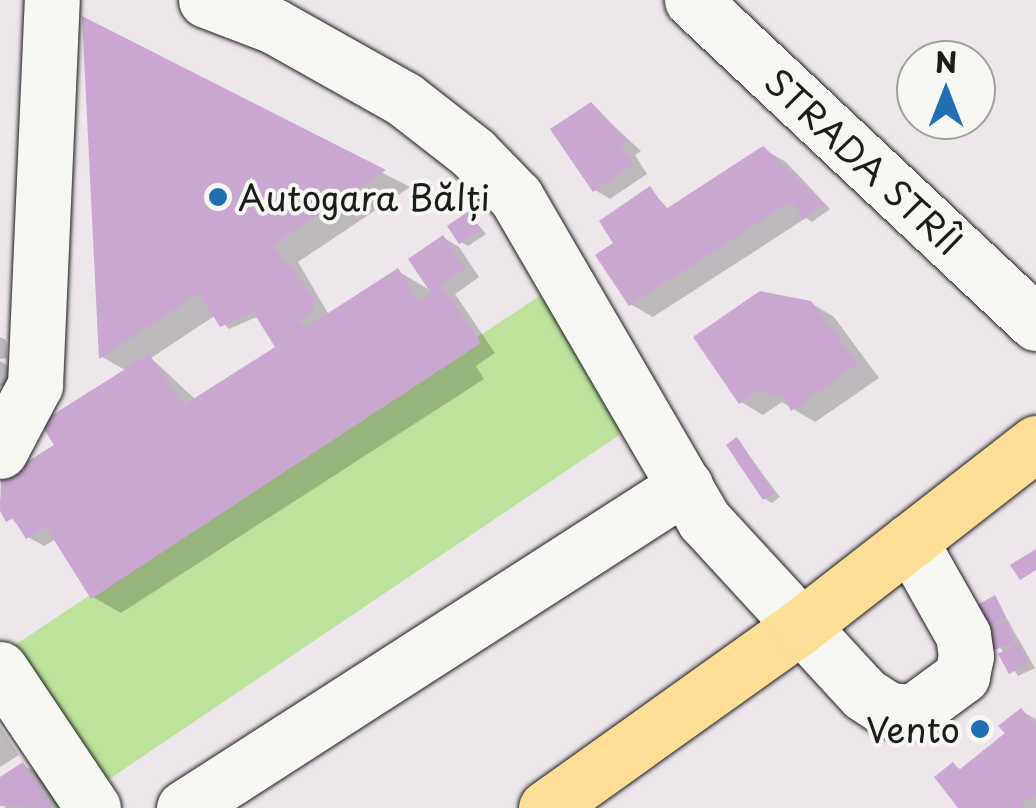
<!DOCTYPE html>
<html>
<head>
<meta charset="utf-8">
<style>
	body { margin:0 }
	#map { position:relative; width:1036px; height:808px; overflow:hidden; background:#ede6eb; font-family:"Playpen Sans",sans-serif }
	div>[style] { position:absolute }
	.green>* { inset:0; background:#bce29c }
	.shadow>* { inset:0; background:#0003 }
	.building>* { inset:0; background:#c9a7d1 }
	.roads { filter:drop-shadow(0 0 2px #1c1c1c) drop-shadow(0 0 2px #1c1c1c) }
	.minor>* { height:55px; margin:-27.5px; padding:0 27.5px; transform-origin:27.5px; border-radius:27.5px; background:#f6f6f2 }
	.major>* { height:55px; margin:-27.5px; padding:0 27.5px; transform-origin:27.5px; border-radius:27.5px; background:#fcde96 }
	.dots>* { width:28px; height:28px; translate:-50% -50%; box-sizing:border-box; border:5px solid #f6f6f2; border-radius:50% }
	span { translate:-50% -50%; white-space:nowrap; text-align:center; line-height:1.15; -webkit-text-stroke:8px #f6f6f2; paint-order:stroke }
	.street-label { font-size:35px; color:#1c1c1c }
	.poi-label { font-size:35px; color:#1c1c1c }
	.left { translate:0 -50%; text-align:left }
	.right { translate:-100% -50%; text-align:right }
	.north { position:absolute; left:896px; top:40px; width:100px; height:100px; box-sizing:border-box; background:#f6f6f2; border:2px solid #9f9f9c; border-radius:50%; rotate:0deg; font-size:28px; font-weight:700; line-height:40px; text-align:center; color:#1c1c1c }
	.north::after { content:''; display:block; margin:auto; width:35px; height:45px; background:#1f6fb2; clip-path:polygon(50% 0,100% 100%,50% 72%,0 100%) }
</style>
</head>
<body>
<div id="map">
	<div class="green">
		<div style="clip-path:polygon(568px 277px,646px 417px,84px 796px,0 655px)"></div>
	</div>
	<div class="shadow">
		<div style="clip-path:polygon(evenodd,84px 20px,410px 187px,298px 262px,329px 315px,398px 271px,433px 292px,444px 238px,459px 247px,479px 277px,455px 294px,495px 353px,476px 366px,484px 379px,121px 613px,93px 597px,56px 539px,44px 546px,28px 537px,0 505px,3px 480px,58px 446px,127px 371px,102px 357px,84px 20px,216px 315px,229px 329px,259px 316px,278px 348px,197px 401px,151px 358px,216px 315px)"></div>
		<div style="clip-path:polygon(591px 105px,641px 151px,635px 155px,647px 174px,610px 199px,595px 190px)"></div>
		<div style="clip-path:polygon(763px 149px,786px 162px,830px 209px,812px 222px,806px 218px,653px 317px,630px 304px,617px 244px,650px 189px,669px 210px)"></div>
		<div style="clip-path:polygon(469px 214px,486px 234px,468px 246px,461px 242px)"></div>
		<div style="clip-path:polygon(811px 303px,834px 317px,879px 378px,815px 422px,782px 402px,763px 415px,741px 402px)"></div>
		<div style="clip-path:polygon(0 337px,6px 340px,7px 358px,0 359px)"></div>
		<div style="clip-path:polygon(0 361px,8px 366px,9px 386px,0 386px)"></div>
		<div style="clip-path:polygon(737px 440px,780px 497px,772px 503px,765px 499px)"></div>
		<div style="clip-path:polygon(995px 598px,1035px 668px,1018px 676px,987px 626px)"></div>
		<div style="clip-path:polygon(1021px 711px,1036px 719px,1036px 808px,962px 808px,953px 765px,962px 770px,1008px 734px)"></div>
		<div style="clip-path:polygon(0 726px,19px 755px,0 767px)"></div>
		<div style="clip-path:polygon(23px 765px,51px 780px,70px 808px,5px 808px,0 780px)"></div>
	</div>
	<div class="building">
		<div style="clip-path:polygon(82px 16px,386px 170px,273px 245px,314px 298px,314px 310px,299px 320px,305px 328px,398px 268px,419px 301px,431px 293px,408px 259px,443px 235px,465px 268px,441px 285px,481px 343px,91px 599px,46px 527px,26px 539px,13px 518px,6px 522px,0 511px,1px 478px,54px 445px,40px 423px,149px 354px,184px 405px,275px 347px,253px 312px,220px 327px,199px 293px,99px 359px)"></div>
		<div style="clip-path:polygon(591px 102px,628px 141px,621px 146px,633px 164px,593px 192px,550px 129px)"></div>
		<div style="clip-path:polygon(763px 146px,825px 205px,803px 219px,791px 201px,629px 306px,595px 255px,613px 243px,599px 221px,650px 186px,666px 209px)"></div>
		<div style="clip-path:polygon(469px 211px,481px 229px,459px 244px,447px 226px)"></div>
		<div style="clip-path:polygon(760px 291px,811px 301px,858px 364px,791px 411px,784px 397px,758px 391px,739px 404px,693px 337px)"></div>
		<div style="clip-path:polygon(737px 437px,774px 492px,763px 500px,726px 445px)"></div>
		<div style="clip-path:polygon(1036px 549px,1036px 570px,1020px 580px,1010px 565px)"></div>
		<div style="clip-path:polygon(995px 595px,1006px 617px,985px 628px,974px 607px)"></div>
		<div style="clip-path:polygon(1008px 621px,1015px 642px,994px 650px,987px 628px)"></div>
		<div style="clip-path:polygon(1018px 643px,1029px 663px,1009px 674px,998px 654px)"></div>
		<div style="clip-path:polygon(1021px 708px,1036px 726px,1036px 794px,1019px 808px,958px 808px,934px 777px,953px 762px,959px 770px,1005px 733px,998px 726px)"></div>
		<div style="clip-path:polygon(23px 762px,52px 808px,0 806px,0 777px)"></div>
	</div>
	<div class="roads">
		<div class="minor">
			<div style="left:206px;top:0;width:73px;rotate:20.9deg"></div>
			<div style="left:274px;top:26px;width:149px;rotate:29.3deg"></div>
			<div style="left:404px;top:99px;width:88px;rotate:38deg"></div>
			<div style="left:473px;top:153px;width:62px;rotate:45.7deg"></div>
			<div style="left:516px;top:197px;width:374px;rotate:59.8deg"></div>
			<div style="left:704px;top:520px;width:236px;rotate:47.4deg"></div>
			<div style="left:864px;top:694px;width:30px;rotate:33deg"></div>
			<div style="left:889px;top:710px;width:24px;rotate:5deg"></div>
			<div style="left:913px;top:712px;width:61px;rotate:-36.3deg"></div>
			<div style="left:962px;top:676px;width:20px;rotate:-79deg"></div>
			<div style="left:966px;top:656px;width:21px;rotate:-98deg"></div>
			<div style="left:963px;top:635px;width:108px;rotate:-119.4deg"></div>
			<div style="left:692px;top:0;width:472px;rotate:43.2deg"></div>
			<div style="left:0;top:451px;width:75px;rotate:-62.1deg"></div>
			<div style="left:35px;top:385px;width:385px;rotate:-87.5deg"></div>
			<div style="left:0;top:669px;width:167px;rotate:56.2deg"></div>
			<div style="left:184px;top:808px;width:596px;rotate:-32.73deg"></div>
		</div>
		<div class="major">
			<div style="left:546px;top:808px;width:313px;rotate:-35.5deg"></div>
			<div style="left:801px;top:626px;width:298px;rotate:-37.9deg"></div>
		</div>
	</div>
	<div class="dots">
		<div style="left:218px;top:197px;background:#1f6fb2"></div>
		<div style="left:980px;top:729px;background:#1f6fb2"></div>
	</div>
	<div class="street-label">
		<span style="left:864px;top:161px;rotate:43deg">STRADA STRÎI</span>
	</div>
	<div class="poi-label">
		<span class="left" style="left:238px;top:197px">Autogara Bălți</span>
		<span class="right" style="left:960px;top:729px">Vento</span>
	</div>
	<div class="north">N</div>
</div>
</body>
</html>
